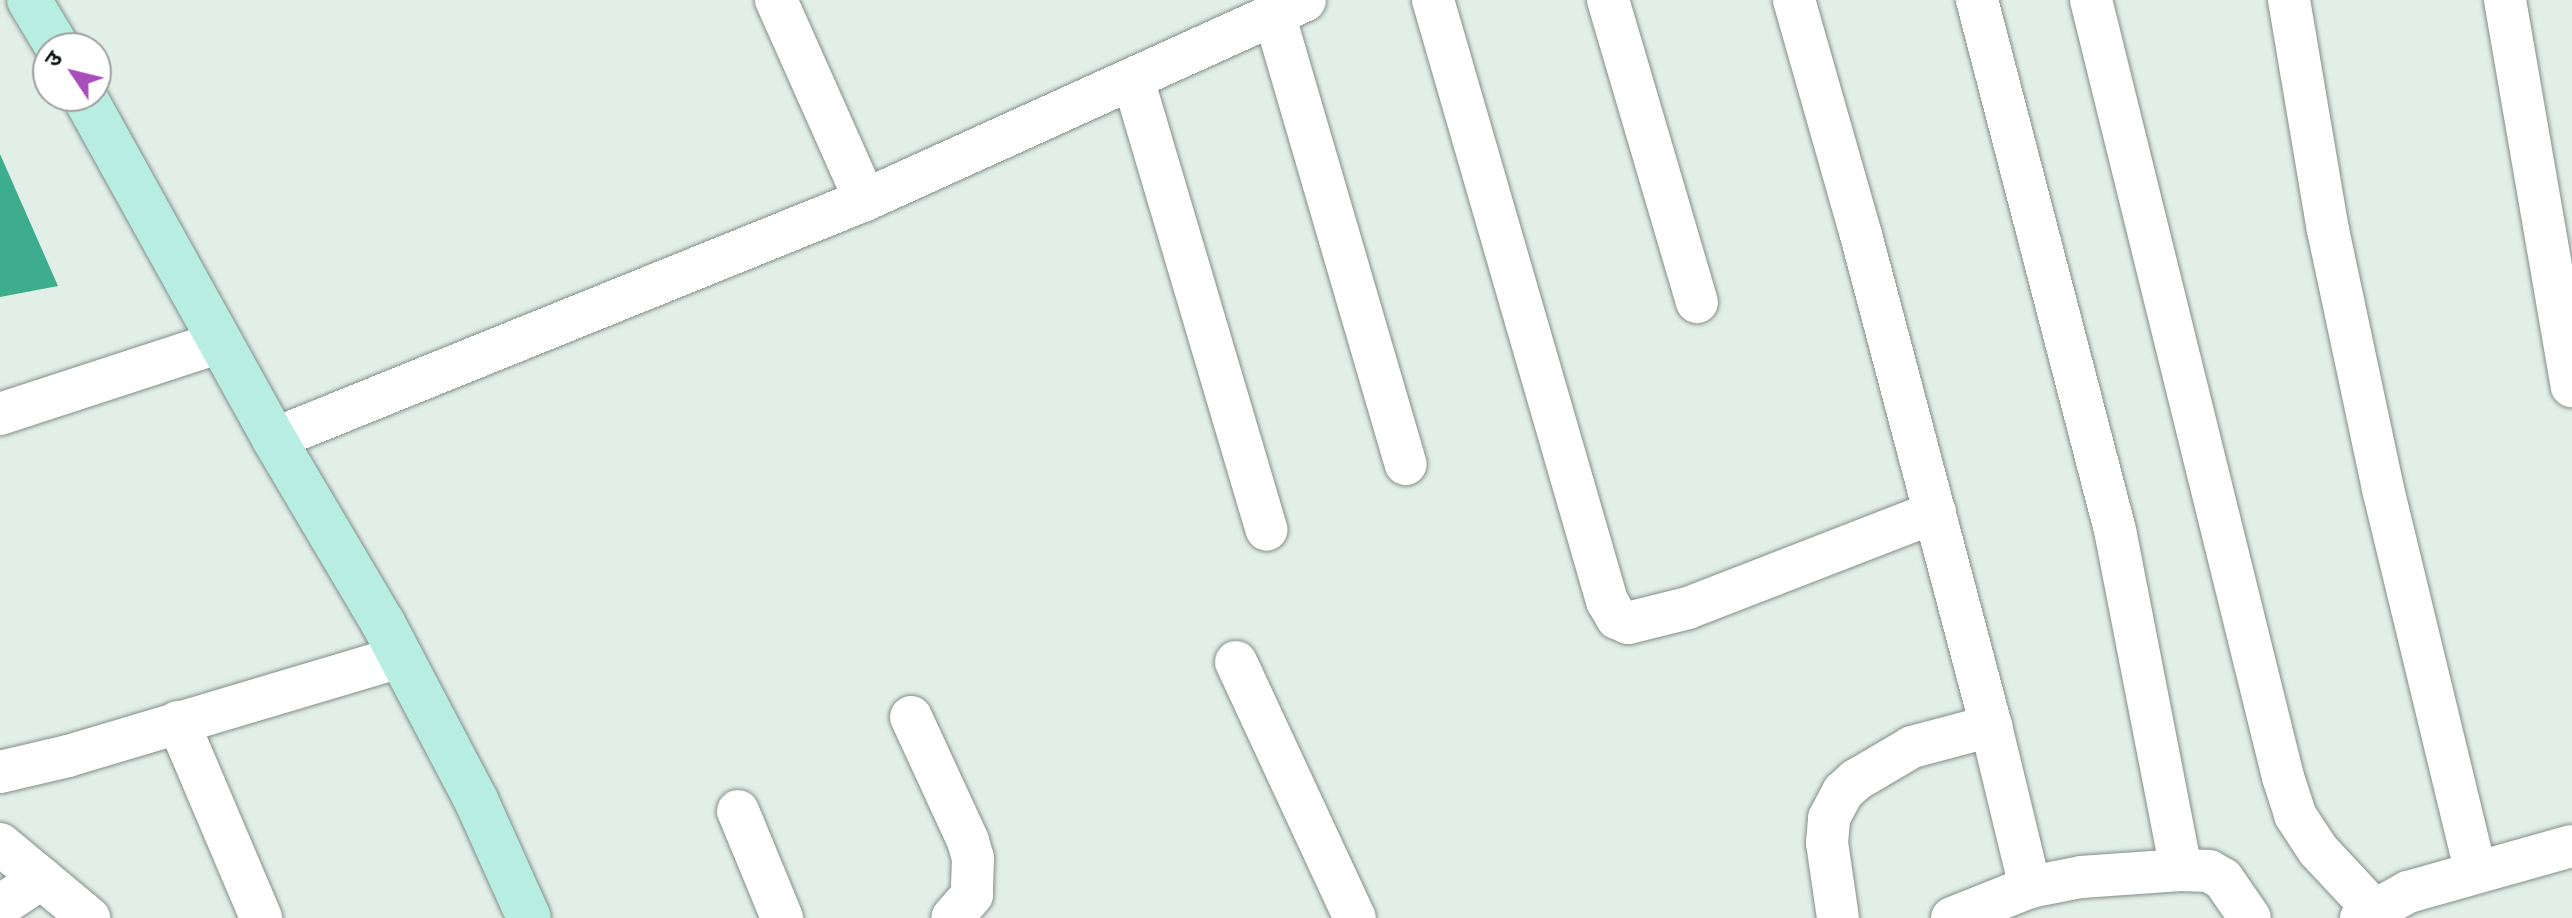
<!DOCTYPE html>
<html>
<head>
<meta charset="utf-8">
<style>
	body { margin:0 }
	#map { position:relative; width:2572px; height:918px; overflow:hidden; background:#e2efe9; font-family:"Alegreya Sans","Noto Sans Devanagari",sans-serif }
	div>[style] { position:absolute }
	.water>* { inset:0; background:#3dad8d }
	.roads { filter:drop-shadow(0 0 2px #828e89) drop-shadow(0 0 2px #828e89) }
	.street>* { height:42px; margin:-21px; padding:0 21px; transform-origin:21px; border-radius:21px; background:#fff }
	.secondary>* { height:44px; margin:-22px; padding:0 22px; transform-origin:22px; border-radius:22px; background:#b8eee2 }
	span { translate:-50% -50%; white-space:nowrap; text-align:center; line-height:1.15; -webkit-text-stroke:7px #fff; paint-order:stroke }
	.north { position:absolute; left:32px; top:32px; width:80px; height:80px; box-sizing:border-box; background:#fff; border:2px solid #9fa1a1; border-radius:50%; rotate:305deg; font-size:22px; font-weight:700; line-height:32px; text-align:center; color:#101513 }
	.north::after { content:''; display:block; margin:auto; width:28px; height:36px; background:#a84eba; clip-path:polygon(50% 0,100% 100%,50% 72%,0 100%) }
</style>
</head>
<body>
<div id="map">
	<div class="water">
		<div style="clip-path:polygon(0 154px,58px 286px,0 297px)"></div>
	</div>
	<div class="roads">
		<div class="street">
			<div style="left:776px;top:0;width:219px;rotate:66deg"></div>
			<div style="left:1433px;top:0;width:626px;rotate:73.85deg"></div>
			<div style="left:1607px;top:601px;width:20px;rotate:60deg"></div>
			<div style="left:1617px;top:618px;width:12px;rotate:24deg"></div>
			<div style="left:1628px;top:623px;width:62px;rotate:-14deg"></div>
			<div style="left:1688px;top:608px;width:265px;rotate:-21.2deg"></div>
			<div style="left:1608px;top:0;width:315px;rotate:73.6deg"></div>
			<div style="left:1794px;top:0;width:244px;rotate:74.1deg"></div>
			<div style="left:1861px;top:235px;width:508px;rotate:75.17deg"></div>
			<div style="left:1991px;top:726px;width:166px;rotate:76.4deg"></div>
			<div style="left:1977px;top:0;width:548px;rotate:75.41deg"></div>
			<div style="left:2115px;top:530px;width:346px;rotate:79deg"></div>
			<div style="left:2091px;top:0;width:800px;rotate:76.12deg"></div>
			<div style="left:2283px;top:777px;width:40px;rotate:72deg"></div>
			<div style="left:2295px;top:815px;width:42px;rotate:56.7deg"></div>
			<div style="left:2318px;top:850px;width:81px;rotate:47deg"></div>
			<div style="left:2289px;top:0;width:233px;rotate:80.4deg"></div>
			<div style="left:2328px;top:230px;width:265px;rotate:78deg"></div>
			<div style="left:2383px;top:489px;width:394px;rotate:76.4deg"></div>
			<div style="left:2505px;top:0;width:392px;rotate:80.2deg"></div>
			<div style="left:1274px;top:14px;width:469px;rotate:73.7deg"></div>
			<div style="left:1133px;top:79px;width:470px;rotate:73.5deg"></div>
			<div style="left:0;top:414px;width:231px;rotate:-18.1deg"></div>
			<div style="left:274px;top:439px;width:637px;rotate:-22.02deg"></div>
			<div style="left:865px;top:200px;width:483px;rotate:-24.4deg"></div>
			<div style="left:1236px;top:662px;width:282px;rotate:65.1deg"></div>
			<div style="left:911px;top:717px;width:136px;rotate:65.3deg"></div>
			<div style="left:968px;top:841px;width:18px;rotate:74deg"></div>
			<div style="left:973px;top:858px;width:37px;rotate:92deg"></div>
			<div style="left:972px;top:895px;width:30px;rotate:131deg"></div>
			<div style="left:178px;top:722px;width:213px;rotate:67deg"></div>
			<div style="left:0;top:772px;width:70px;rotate:-13.2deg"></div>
			<div style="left:68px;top:756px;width:346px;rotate:-16.6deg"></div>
			<div style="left:738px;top:811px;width:116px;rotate:67.6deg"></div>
			<div style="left:0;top:844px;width:116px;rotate:39.7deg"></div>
			<div style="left:0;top:906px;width:50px;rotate:-33.7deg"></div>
			<div style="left:1838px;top:918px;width:76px;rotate:-98.3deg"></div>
			<div style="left:1827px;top:843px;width:25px;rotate:-85deg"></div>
			<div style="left:1829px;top:818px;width:30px;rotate:-62deg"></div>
			<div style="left:1843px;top:792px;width:18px;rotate:-43deg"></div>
			<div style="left:1856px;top:780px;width:65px;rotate:-30.5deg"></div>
			<div style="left:1912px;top:747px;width:82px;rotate:-14.9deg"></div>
			<div style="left:1952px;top:918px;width:84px;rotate:-21.7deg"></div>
			<div style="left:2030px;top:887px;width:52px;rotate:-11.1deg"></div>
			<div style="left:2081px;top:877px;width:100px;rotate:-4deg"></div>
			<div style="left:2181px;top:870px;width:28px;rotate:2deg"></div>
			<div style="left:2209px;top:871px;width:16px;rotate:30deg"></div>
			<div style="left:2223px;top:879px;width:47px;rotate:55.3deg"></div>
			<div style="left:2361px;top:918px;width:54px;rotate:-29deg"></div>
			<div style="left:2408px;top:892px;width:170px;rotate:-15.7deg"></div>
		</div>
		<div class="secondary">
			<div style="left:29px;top:0;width:56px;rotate:58.9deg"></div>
			<div style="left:84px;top:96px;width:392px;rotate:61deg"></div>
			<div style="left:274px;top:439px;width:214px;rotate:59.4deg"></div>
			<div style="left:383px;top:623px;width:200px;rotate:62.3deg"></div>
			<div style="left:476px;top:800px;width:129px;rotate:65.8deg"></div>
		</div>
	</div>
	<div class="north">उ</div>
</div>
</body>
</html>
